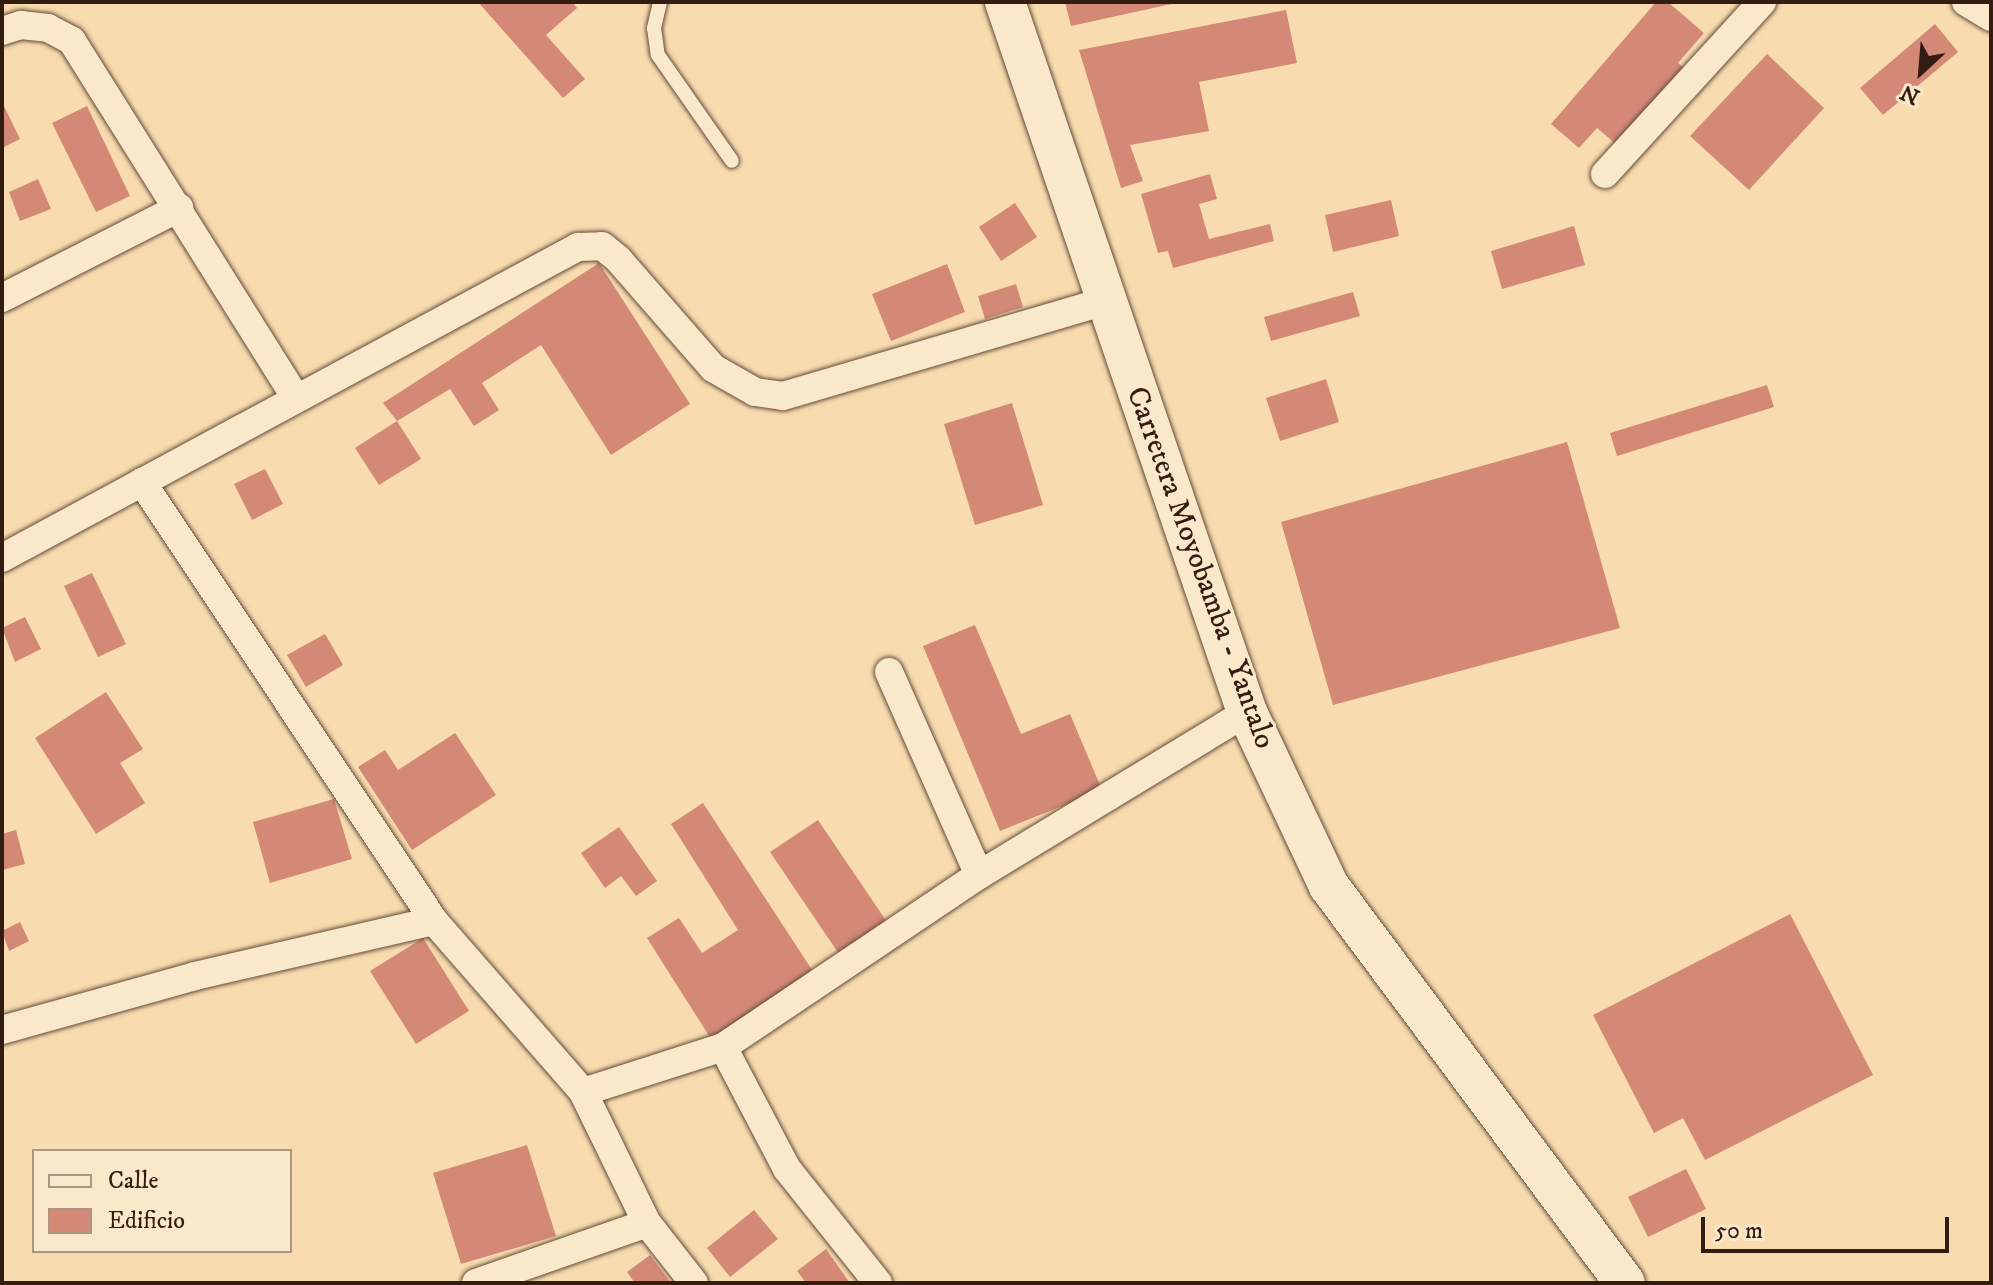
<!DOCTYPE html>
<html>
<head>
<meta charset="utf-8">
<style>
	body { margin:0 }
	#map { position:relative; width:1993px; height:1285px; overflow:hidden; background:#f8dcaf; font-family:"IM FELL DW Pica",serif }
	div>[style] { position:absolute }
	.building>* { inset:0; background:#d38976 }
	.roads { filter:drop-shadow(0 0 2px #644c38) drop-shadow(0 0 2px #644c38) }
	.service>* { height:14px; margin:-7px; padding:0 7px; transform-origin:7px; border-radius:7px; background:#fae8cb }
	.minor>* { height:28px; margin:-14px; padding:0 14px; transform-origin:14px; border-radius:14px; background:#fae8cb }
	.secondary>* { height:40px; margin:-20px; padding:0 20px; transform-origin:20px; border-radius:20px; background:#fae8cb }
	span { translate:-50% -50%; white-space:nowrap; text-align:center; line-height:1.15; -webkit-text-stroke:6px #fae8cb; paint-order:stroke }
	.street-label { font-size:30px; color:#331c11 }
	.frame { position:absolute; inset:0; border:4px solid #331c11; pointer-events:none }
	.legend { position:absolute; left:32px; top:1149px; width:260px; height:104px; box-sizing:border-box; background:#fae8cb; border:2px solid #aa9681; margin:0; padding:10px 14px; list-style:none; font-size:24px; color:#331c11 }
	.legend li { display:flex; align-items:center; gap:16px; height:40px }
	.legend b { width:40px; border:2px solid #aa9681 }
	.north { position:absolute; left:1881px; top:32px; width:80px; height:80px; -webkit-text-stroke:6px #fae8cb; paint-order:stroke; rotate:206deg; font-size:22px; font-weight:700; line-height:32px; text-align:center; color:#331c11 }
	.north::after { content:''; display:block; margin:auto; width:28px; height:36px; background:#331c11; clip-path:polygon(50% 0,100% 100%,50% 72%,0 100%) }
	.scale { position:absolute; left:1701px; top:1217px; width:248px; height:36px; box-sizing:border-box; border:4px solid #331c11; border-top:0; padding-left:10px; font-size:24px; line-height:28px; white-space:nowrap; color:#331c11; -webkit-text-stroke:6px #fae8cb; paint-order:stroke }
</style>
</head>
<body>
<div id="map">
	<div class="building">
		<div style="clip-path:polygon(478px 2px,572px 2px,577px 8px,546px 35px,585px 79px,563px 98px)"></div>
		<div style="clip-path:polygon(1065px 2px,1176px 2px,1176px 3px,1071px 26px)"></div>
		<div style="clip-path:polygon(1656px 2px,1668px 2px,1704px 33px,1678px 63px,1689px 72px,1622px 149px,1597px 128px,1579px 148px,1551px 124px)"></div>
		<div style="clip-path:polygon(1286px 10px,1297px 63px,1199px 82px,1209px 131px,1130px 145px,1143px 181px,1121px 188px,1079px 50px)"></div>
		<div style="clip-path:polygon(1935px 24px,1958px 52px,1883px 115px,1860px 88px)"></div>
		<div style="clip-path:polygon(1767px 54px,1824px 108px,1749px 190px,1690px 136px)"></div>
		<div style="clip-path:polygon(2px 102px,20px 139px,2px 148px)"></div>
		<div style="clip-path:polygon(87px 106px,130px 196px,96px 212px,52px 123px)"></div>
		<div style="clip-path:polygon(1210px 174px,1217px 199px,1199px 204px,1209px 239px,1270px 224px,1274px 241px,1173px 268px,1168px 251px,1158px 253px,1141px 194px)"></div>
		<div style="clip-path:polygon(38px 179px,51px 209px,20px 221px,9px 192px)"></div>
		<div style="clip-path:polygon(1391px 200px,1399px 236px,1333px 252px,1325px 215px)"></div>
		<div style="clip-path:polygon(1015px 203px,1037px 237px,1001px 261px,979px 227px)"></div>
		<div style="clip-path:polygon(1574px 226px,1585px 265px,1502px 289px,1491px 251px)"></div>
		<div style="clip-path:polygon(599px 263px,690px 404px,611px 455px,541px 345px,482px 383px,499px 410px,474px 426px,450px 389px,397px 421px,383px 403px)"></div>
		<div style="clip-path:polygon(947px 264px,965px 312px,891px 341px,872px 294px)"></div>
		<div style="clip-path:polygon(1016px 284px,1023px 307px,985px 319px,978px 296px)"></div>
		<div style="clip-path:polygon(1353px 292px,1360px 316px,1271px 341px,1264px 317px)"></div>
		<div style="clip-path:polygon(1326px 379px,1339px 422px,1280px 441px,1266px 398px)"></div>
		<div style="clip-path:polygon(1767px 385px,1774px 407px,1617px 456px,1610px 433px)"></div>
		<div style="clip-path:polygon(1012px 403px,1043px 505px,975px 525px,944px 424px)"></div>
		<div style="clip-path:polygon(397px 421px,421px 459px,379px 485px,355px 448px)"></div>
		<div style="clip-path:polygon(1567px 442px,1620px 628px,1333px 705px,1281px 522px)"></div>
		<div style="clip-path:polygon(265px 469px,283px 504px,252px 520px,234px 484px)"></div>
		<div style="clip-path:polygon(92px 573px,126px 644px,98px 657px,64px 586px)"></div>
		<div style="clip-path:polygon(25px 617px,41px 649px,15px 662px,2px 628px)"></div>
		<div style="clip-path:polygon(975px 625px,1021px 734px,1070px 714px,1102px 790px,1000px 831px,923px 646px)"></div>
		<div style="clip-path:polygon(325px 634px,343px 665px,306px 687px,287px 655px)"></div>
		<div style="clip-path:polygon(106px 692px,143px 749px,120px 763px,145px 803px,96px 834px,35px 738px)"></div>
		<div style="clip-path:polygon(455px 733px,496px 795px,412px 850px,358px 767px,385px 750px,398px 770px)"></div>
		<div style="clip-path:polygon(334px 799px,352px 859px,270px 883px,253px 822px)"></div>
		<div style="clip-path:polygon(703px 803px,814px 973px,711px 1039px,647px 938px,679px 918px,702px 953px,738px 930px,671px 824px)"></div>
		<div style="clip-path:polygon(818px 820px,889px 925px,841px 957px,770px 852px)"></div>
		<div style="clip-path:polygon(619px 827px,657px 881px,636px 896px,621px 876px,605px 888px,581px 853px)"></div>
		<div style="clip-path:polygon(16px 830px,25px 864px,2px 870px,2px 834px)"></div>
		<div style="clip-path:polygon(1790px 914px,1873px 1075px,1705px 1160px,1683px 1118px,1654px 1133px,1593px 1015px)"></div>
		<div style="clip-path:polygon(20px 922px,29px 941px,9px 951px,2px 931px)"></div>
		<div style="clip-path:polygon(423px 938px,469px 1011px,416px 1044px,370px 971px)"></div>
		<div style="clip-path:polygon(527px 1145px,556px 1236px,461px 1264px,433px 1173px)"></div>
		<div style="clip-path:polygon(1686px 1169px,1706px 1209px,1648px 1237px,1628px 1197px)"></div>
		<div style="clip-path:polygon(754px 1210px,778px 1239px,730px 1277px,707px 1248px)"></div>
		<div style="clip-path:polygon(826px 1249px,850px 1283px,806px 1283px,797px 1271px)"></div>
		<div style="clip-path:polygon(650px 1255px,671px 1283px,635px 1283px,627px 1272px)"></div>
	</div>
	<div class="roads">
		<div class="service">
			<div style="left:660px;top:2px;width:27px;rotate:103deg"></div>
			<div style="left:654px;top:28px;width:27px;rotate:82deg"></div>
			<div style="left:658px;top:55px;width:129px;rotate:55.1deg"></div>
		</div>
		<div class="minor">
			<div style="left:1966px;top:2px;width:29px;rotate:31deg"></div>
			<div style="left:2px;top:31px;width:20px;rotate:-18deg"></div>
			<div style="left:21px;top:25px;width:27px;rotate:6deg"></div>
			<div style="left:48px;top:28px;width:27px;rotate:28deg"></div>
			<div style="left:72px;top:41px;width:419px;rotate:57.9deg"></div>
			<div style="left:1605px;top:174px;width:233px;rotate:-47.6deg"></div>
			<div style="left:2px;top:298px;width:199px;rotate:-27deg"></div>
			<div style="left:142px;top:482px;width:527px;rotate:56.37deg"></div>
			<div style="left:2px;top:558px;width:655px;rotate:-28.37deg"></div>
			<div style="left:578px;top:247px;width:24px;rotate:-2deg"></div>
			<div style="left:602px;top:246px;width:21px;rotate:39deg"></div>
			<div style="left:618px;top:259px;width:145px;rotate:48.9deg"></div>
			<div style="left:713px;top:368px;width:48px;rotate:29.7deg"></div>
			<div style="left:755px;top:392px;width:28px;rotate:8deg"></div>
			<div style="left:783px;top:396px;width:337px;rotate:-16.4deg"></div>
			<div style="left:889px;top:672px;width:222px;rotate:66.1deg"></div>
			<div style="left:2px;top:1030px;width:200px;rotate:-15.6deg"></div>
			<div style="left:195px;top:976px;width:245px;rotate:-13deg"></div>
			<div style="left:434px;top:921px;width:227px;rotate:48.9deg"></div>
			<div style="left:583px;top:1092px;width:146px;rotate:64deg"></div>
			<div style="left:647px;top:1223px;width:76px;rotate:51.9deg"></div>
			<div style="left:723px;top:1047px;width:138px;rotate:62.3deg"></div>
			<div style="left:787px;top:1169px;width:146px;rotate:51.4deg"></div>
			<div style="left:583px;top:1092px;width:147px;rotate:-17.8deg"></div>
			<div style="left:723px;top:1047px;width:308px;rotate:-33.9deg"></div>
			<div style="left:979px;top:875px;width:314px;rotate:-31.3deg"></div>
			<div style="left:476px;top:1283px;width:181px;rotate:-19.3deg"></div>
		</div>
		<div class="secondary">
			<div style="left:1005px;top:2px;width:750px;rotate:71.18deg"></div>
			<div style="left:1247px;top:712px;width:192px;rotate:64.8deg"></div>
			<div style="left:1329px;top:886px;width:495px;rotate:53.3deg"></div>
		</div>
	</div>
	<div class="street-label">
		<span style="left:1200px;top:568px;rotate:70deg">Carretera Moyobamba - Yantalo</span>
	</div>
	<div class="frame"></div>
	<ul class="legend">
	<li><b style="height:10px;background:#fae8cb"></b>Calle</li>
	<li><b style="height:22px;background:#d38976"></b>Edificio</li>
	</ul>
	<div class="north">N</div>
	<div class="scale">50 m</div>
</div>
</body>
</html>
